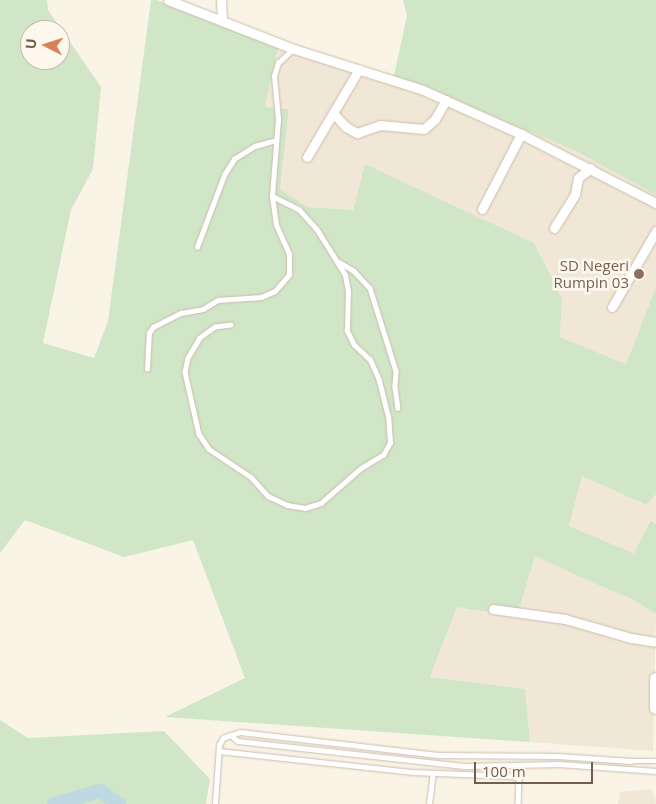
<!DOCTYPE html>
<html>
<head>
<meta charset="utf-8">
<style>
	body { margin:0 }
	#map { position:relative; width:656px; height:804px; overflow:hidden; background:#faf4e7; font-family:"Open Sans",sans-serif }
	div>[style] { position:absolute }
	.residential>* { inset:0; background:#f1e7d6 }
	.green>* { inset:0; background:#d1e6c7 }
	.river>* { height:14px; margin:-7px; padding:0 7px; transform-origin:7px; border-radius:7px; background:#bed9e1 }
	.roads { filter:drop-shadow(0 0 1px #cbbdae) drop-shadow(0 0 1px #cbbdae) }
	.lane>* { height:4.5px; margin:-2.25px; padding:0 2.25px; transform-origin:2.25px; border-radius:2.25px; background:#fff }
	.street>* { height:9px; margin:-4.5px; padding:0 4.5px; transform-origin:4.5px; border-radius:4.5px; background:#fff }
	.secondary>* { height:12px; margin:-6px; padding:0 6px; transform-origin:6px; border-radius:6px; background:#fff }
	.dots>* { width:14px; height:14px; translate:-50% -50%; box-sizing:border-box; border:2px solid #fdf8ed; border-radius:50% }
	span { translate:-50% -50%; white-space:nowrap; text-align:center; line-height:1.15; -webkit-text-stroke:5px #fdf8ed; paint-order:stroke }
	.education-label { font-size:15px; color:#785e54 }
	.right { translate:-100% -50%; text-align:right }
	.north { position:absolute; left:20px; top:20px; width:50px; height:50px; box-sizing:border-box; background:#fdf8ed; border:1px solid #c5baad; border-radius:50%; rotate:275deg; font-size:14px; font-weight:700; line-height:20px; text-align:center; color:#715e4e }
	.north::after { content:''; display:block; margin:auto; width:18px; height:22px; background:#d78259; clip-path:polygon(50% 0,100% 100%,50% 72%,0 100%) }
	.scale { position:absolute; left:474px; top:762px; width:119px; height:22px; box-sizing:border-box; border:2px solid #715e4e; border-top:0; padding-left:6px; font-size:15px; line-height:18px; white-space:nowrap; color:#715e4e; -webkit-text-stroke:4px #fdf8ed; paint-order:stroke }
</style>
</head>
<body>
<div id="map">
	<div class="residential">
		<div style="clip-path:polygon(280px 40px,394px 76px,574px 150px,656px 195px,656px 287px,626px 364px,560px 337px,562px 298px,534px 243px,365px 164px,353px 210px,307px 207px,280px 190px,289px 109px,265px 107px)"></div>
		<div style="clip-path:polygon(582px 476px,645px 505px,656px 494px,656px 524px,649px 521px,635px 553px,569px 526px)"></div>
		<div style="clip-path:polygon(535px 556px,591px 582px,632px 599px,656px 614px,653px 751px,530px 742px,525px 689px,430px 677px,457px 607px,517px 617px)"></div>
		<div style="clip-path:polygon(652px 789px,656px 804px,618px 804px,620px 792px)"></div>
	</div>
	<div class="green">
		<div style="clip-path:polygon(evenodd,0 0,47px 0,48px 10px,101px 87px,93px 169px,71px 210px,43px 343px,94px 358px,108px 321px,151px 0,157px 0,198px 16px,280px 40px,265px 107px,289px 109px,280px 189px,307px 207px,353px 210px,365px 164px,534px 243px,562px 298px,560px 337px,626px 364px,656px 287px,656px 494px,646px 505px,582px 476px,569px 526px,634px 553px,650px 521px,656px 524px,656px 614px,632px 599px,591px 582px,535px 556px,517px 617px,457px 607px,430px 677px,525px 689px,530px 742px,165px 717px,245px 678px,193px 540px,124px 557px,25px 520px,0 553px,0 0,30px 30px,60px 30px,60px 60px,30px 60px,30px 30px)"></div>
		<div style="clip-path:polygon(403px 0,656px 0,656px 195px,574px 150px,394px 76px,407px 15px)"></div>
		<div style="clip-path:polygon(0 720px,28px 738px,164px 731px,210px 779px,206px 804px,0 804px)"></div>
	</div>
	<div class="river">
		<div style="left:54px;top:804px;width:48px;rotate:-15.8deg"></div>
		<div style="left:100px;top:791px;width:23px;rotate:34deg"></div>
	</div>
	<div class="roads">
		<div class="lane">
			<div style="left:197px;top:247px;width:77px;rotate:-69.4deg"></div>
			<div style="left:224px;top:175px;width:19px;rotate:-58deg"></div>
			<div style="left:234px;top:159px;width:25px;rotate:-32deg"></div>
			<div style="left:255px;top:146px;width:22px;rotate:-16deg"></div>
			<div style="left:339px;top:262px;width:17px;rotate:31deg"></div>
			<div style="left:354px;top:271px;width:23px;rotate:47deg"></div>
			<div style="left:370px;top:288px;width:87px;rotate:72.6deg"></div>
			<div style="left:396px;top:371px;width:16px;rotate:94deg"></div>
			<div style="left:395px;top:387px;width:21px;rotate:82deg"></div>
			<div style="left:231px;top:325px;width:16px;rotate:173deg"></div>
			<div style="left:215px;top:327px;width:19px;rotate:144deg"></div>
			<div style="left:200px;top:338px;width:23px;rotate:121deg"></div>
			<div style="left:188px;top:358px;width:14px;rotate:102deg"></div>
			<div style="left:185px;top:372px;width:64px;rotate:77.3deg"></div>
			<div style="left:199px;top:434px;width:18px;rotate:56deg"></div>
			<div style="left:209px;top:449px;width:50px;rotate:33.7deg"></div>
			<div style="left:251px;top:477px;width:25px;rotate:48deg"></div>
			<div style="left:268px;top:496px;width:21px;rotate:25deg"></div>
			<div style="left:287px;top:505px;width:18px;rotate:9deg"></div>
			<div style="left:305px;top:508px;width:17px;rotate:-17deg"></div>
			<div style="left:321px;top:503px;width:53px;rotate:-41.2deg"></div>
			<div style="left:361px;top:468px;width:26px;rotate:-31deg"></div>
			<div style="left:383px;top:455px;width:14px;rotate:-60deg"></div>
			<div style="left:390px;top:443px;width:26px;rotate:-94deg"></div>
			<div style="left:388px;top:417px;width:38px;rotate:-104deg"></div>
			<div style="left:379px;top:380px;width:22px;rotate:-114deg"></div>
			<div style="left:370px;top:360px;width:22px;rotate:-137deg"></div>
			<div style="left:354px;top:345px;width:16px;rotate:-117deg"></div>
			<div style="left:347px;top:331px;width:40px;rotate:-88.6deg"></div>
			<div style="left:348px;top:291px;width:16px;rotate:-101deg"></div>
			<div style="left:345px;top:275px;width:53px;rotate:-121.9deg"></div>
			<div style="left:317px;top:230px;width:27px;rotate:-132deg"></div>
			<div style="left:299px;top:210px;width:30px;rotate:-153deg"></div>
			<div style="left:147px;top:369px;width:36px;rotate:-87deg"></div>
			<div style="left:149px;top:333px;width:7px;rotate:-56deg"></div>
			<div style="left:153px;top:327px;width:31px;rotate:-27deg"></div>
			<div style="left:181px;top:313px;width:22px;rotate:-10deg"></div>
			<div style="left:203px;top:309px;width:17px;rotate:-31deg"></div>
			<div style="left:218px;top:300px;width:43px;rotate:-4deg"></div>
			<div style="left:261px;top:297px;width:15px;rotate:-23deg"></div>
			<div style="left:275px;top:291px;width:21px;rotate:-49deg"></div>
			<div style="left:289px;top:275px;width:21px;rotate:-90deg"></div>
			<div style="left:289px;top:254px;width:32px;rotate:-114deg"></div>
			<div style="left:276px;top:225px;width:29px;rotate:-98deg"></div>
			<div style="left:272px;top:196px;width:77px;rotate:-85.5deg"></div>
			<div style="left:278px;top:119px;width:43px;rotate:-95.3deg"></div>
			<div style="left:274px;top:76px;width:14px;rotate:-73deg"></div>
			<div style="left:278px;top:63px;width:21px;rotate:-43deg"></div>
			<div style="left:231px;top:735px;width:9px;rotate:41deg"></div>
			<div style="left:238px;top:741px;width:229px;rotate:6.3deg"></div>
			<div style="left:466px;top:766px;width:93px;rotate:-1.2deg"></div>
			<div style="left:559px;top:764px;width:97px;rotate:4.1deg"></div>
			<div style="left:219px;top:751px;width:195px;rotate:6.2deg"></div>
			<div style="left:413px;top:772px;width:99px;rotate:2.3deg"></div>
			<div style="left:512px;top:776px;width:7px;rotate:16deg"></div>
			<div style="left:519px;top:778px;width:26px;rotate:92deg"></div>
			<div style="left:215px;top:804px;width:59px;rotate:-86.1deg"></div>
			<div style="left:219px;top:745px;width:8px;rotate:-60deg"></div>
			<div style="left:223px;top:738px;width:18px;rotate:-19deg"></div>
			<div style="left:240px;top:732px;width:201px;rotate:6.6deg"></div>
			<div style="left:440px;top:755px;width:118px;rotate:0.5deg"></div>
			<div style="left:558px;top:756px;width:73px;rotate:3.9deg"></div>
			<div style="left:631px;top:761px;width:25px"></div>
			<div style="left:429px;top:804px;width:31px;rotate:-83deg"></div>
		</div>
		<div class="street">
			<div style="left:168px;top:0;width:135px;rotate:21.3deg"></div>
			<div style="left:294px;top:49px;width:135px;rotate:17.6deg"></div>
			<div style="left:423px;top:90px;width:107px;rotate:24.2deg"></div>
			<div style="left:521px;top:134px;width:152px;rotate:27.1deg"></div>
			<div style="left:221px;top:0;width:21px;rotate:87deg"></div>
			<div style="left:333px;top:113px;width:19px;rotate:47deg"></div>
			<div style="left:346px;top:127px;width:13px;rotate:29deg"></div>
			<div style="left:357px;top:133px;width:24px;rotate:-19deg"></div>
			<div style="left:380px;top:125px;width:44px;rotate:5.2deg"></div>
			<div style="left:424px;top:129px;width:15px;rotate:-42deg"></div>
			<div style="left:435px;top:119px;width:22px;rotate:-60deg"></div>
			<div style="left:307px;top:157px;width:102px;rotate:-59.4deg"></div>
			<div style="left:482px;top:209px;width:85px;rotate:-62.5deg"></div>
			<div style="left:554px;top:228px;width:40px;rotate:-58deg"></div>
			<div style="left:575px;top:194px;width:16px;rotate:-79deg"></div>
			<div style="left:578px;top:178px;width:16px;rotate:-38deg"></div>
			<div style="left:612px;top:307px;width:88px;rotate:-59.9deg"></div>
			<div style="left:493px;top:609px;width:73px;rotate:7.9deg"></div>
			<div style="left:565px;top:619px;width:69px;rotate:16.1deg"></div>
			<div style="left:631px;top:638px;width:25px;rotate:9deg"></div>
		</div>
		<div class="secondary">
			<div style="left:656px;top:679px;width:29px;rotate:90deg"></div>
		</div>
	</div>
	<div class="dots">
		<div style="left:639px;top:274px;background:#8d6e63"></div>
	</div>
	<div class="education-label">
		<span class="right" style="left:629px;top:274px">SD Negeri<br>Rumpin 03</span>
	</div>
	<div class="north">U</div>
	<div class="scale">100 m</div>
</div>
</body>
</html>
